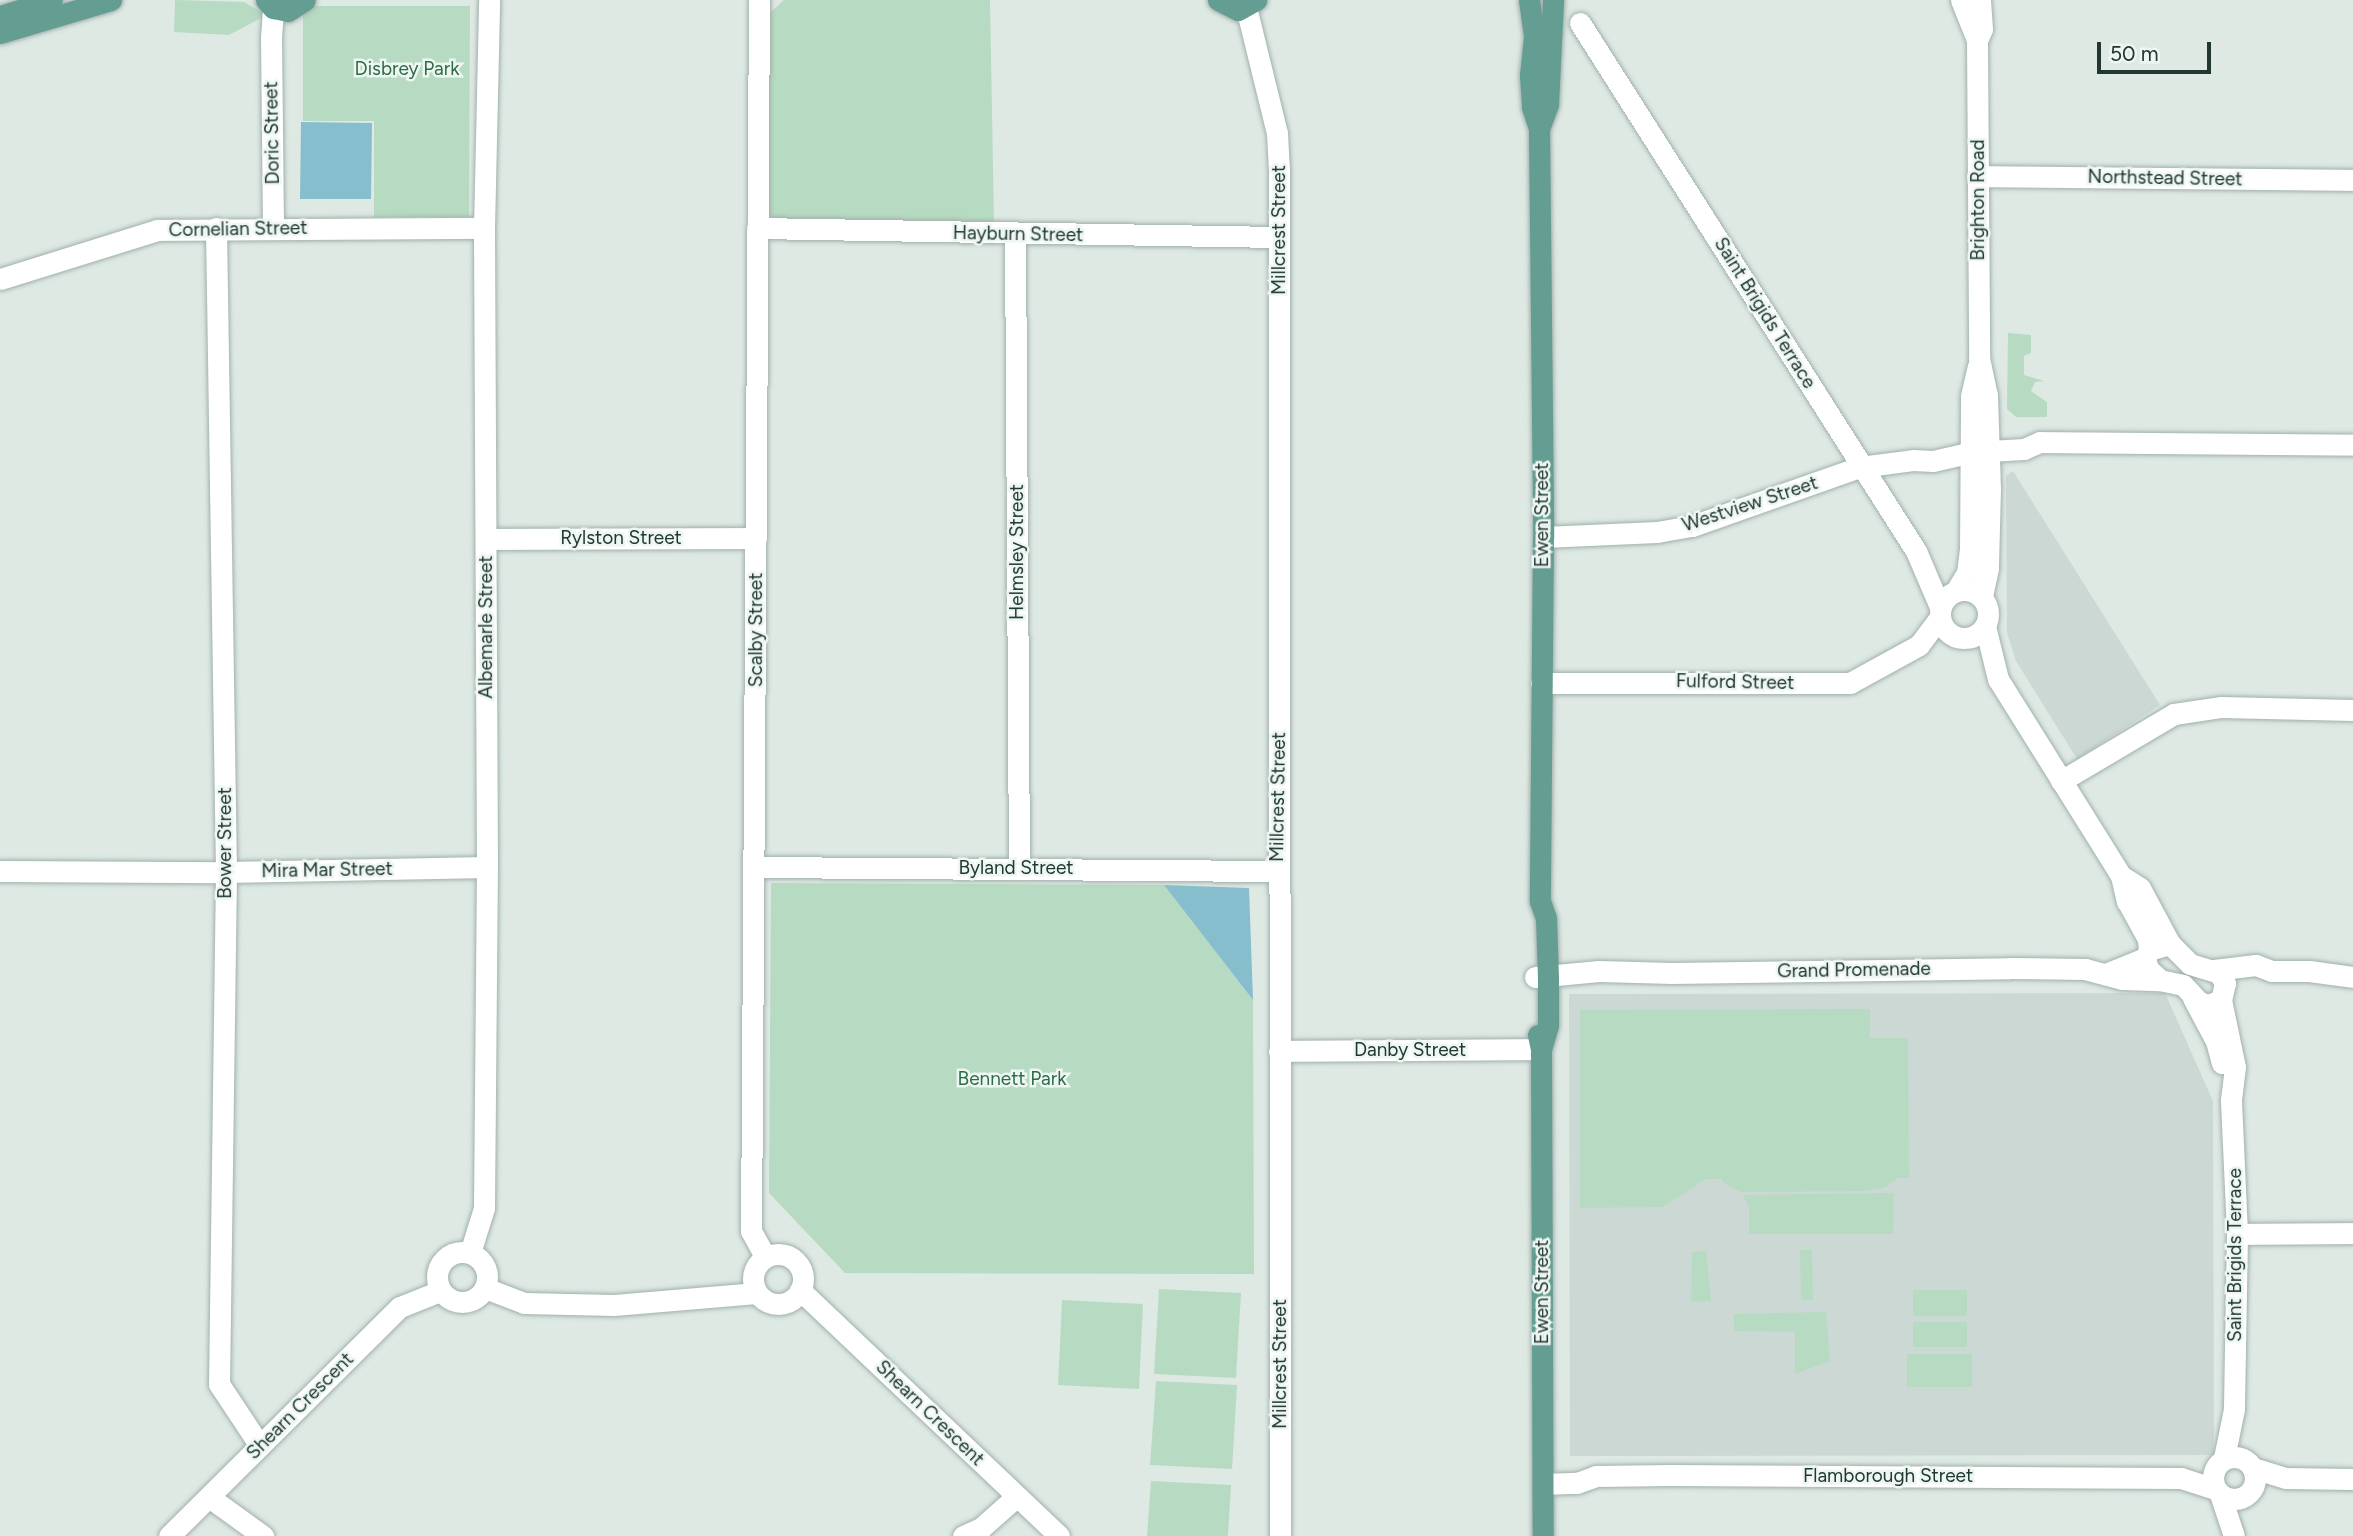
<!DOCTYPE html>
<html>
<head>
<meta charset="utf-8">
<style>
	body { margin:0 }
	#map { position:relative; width:2353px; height:1536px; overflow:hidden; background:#dee9e4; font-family:Figtree,sans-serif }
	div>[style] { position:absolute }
	.built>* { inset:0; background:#ccd8d3 }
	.green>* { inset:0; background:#b7dac2 }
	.water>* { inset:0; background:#87becd }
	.roads { filter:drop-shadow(0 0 2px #a1b0ab) drop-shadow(0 0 2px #a1b0ab) }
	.minor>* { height:21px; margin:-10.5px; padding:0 10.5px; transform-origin:10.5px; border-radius:10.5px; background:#fff }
	.minor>.ring { margin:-10.5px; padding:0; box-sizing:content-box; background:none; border:21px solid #fff; border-radius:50% }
	.major>* { height:21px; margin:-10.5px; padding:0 10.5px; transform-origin:10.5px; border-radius:10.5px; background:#649d91 }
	span { translate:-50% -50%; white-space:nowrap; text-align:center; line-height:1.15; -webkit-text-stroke:5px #eef6f2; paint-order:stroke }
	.park-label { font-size:19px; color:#2c6c48 }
	.street-label { font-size:19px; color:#203732 }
	.scale { position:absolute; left:2097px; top:42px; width:114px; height:32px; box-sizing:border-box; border:4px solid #203732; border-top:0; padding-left:9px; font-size:21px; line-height:24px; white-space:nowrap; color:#203732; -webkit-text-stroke:5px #eef6f2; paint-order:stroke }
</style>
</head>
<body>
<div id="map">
	<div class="built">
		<div style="clip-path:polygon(2013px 471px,2160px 705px,2077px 759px,2016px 661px,2007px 633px,2006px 476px)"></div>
		<div style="clip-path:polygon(2165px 993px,2213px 1101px,2214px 1455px,1570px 1456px,1569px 994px)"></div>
	</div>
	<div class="green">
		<div style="clip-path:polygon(175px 0,244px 2px,267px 15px,229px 35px,174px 32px)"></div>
		<div style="clip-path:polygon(784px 0,990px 0,994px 225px,790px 229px,764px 211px,763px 19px)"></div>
		<div style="clip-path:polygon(303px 6px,470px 6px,469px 217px,374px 217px,374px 121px,303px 121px)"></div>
		<div style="clip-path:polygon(2008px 333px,2031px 335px,2031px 353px,2024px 356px,2024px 375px,2044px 381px,2035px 382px,2031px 391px,2047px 402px,2047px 417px,2016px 417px,2007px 409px)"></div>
		<div style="clip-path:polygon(771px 883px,1164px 885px,1253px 1000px,1254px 1274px,845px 1273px,769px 1193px)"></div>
		<div style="clip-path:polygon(1870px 1009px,1870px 1038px,1908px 1038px,1909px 1178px,1898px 1178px,1886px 1187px,1866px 1191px,1741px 1192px,1724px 1183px,1722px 1179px,1706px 1179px,1662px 1207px,1580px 1208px,1580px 1010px)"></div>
		<div style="clip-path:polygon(1894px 1193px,1893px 1234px,1749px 1234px,1749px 1207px,1743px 1195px)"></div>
		<div style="clip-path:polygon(1800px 1250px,1812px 1250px,1813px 1300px,1801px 1300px)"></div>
		<div style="clip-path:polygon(1706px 1251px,1711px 1301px,1691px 1302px,1692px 1252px)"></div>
		<div style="clip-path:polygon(1159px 1289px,1241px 1293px,1236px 1378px,1154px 1374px)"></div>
		<div style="clip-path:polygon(1913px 1290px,1967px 1290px,1967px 1316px,1913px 1316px)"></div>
		<div style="clip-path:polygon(1062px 1300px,1143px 1304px,1139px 1389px,1058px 1385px)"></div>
		<div style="clip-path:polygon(1826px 1312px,1830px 1361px,1795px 1374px,1795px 1332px,1734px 1331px,1734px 1314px)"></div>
		<div style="clip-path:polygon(1913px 1322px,1967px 1322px,1967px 1347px,1913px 1347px)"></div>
		<div style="clip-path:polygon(1907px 1354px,1972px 1354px,1972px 1387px,1907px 1387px)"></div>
		<div style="clip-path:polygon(1156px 1381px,1237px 1385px,1232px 1469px,1150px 1465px)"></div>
		<div style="clip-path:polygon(1151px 1481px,1231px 1485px,1228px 1536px,1147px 1536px)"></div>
	</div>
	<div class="water">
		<div style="clip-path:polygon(301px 122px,372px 123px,371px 199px,300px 199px)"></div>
		<div style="clip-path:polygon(1164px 885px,1249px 888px,1253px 1000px)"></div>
	</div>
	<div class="roads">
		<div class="minor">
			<div style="left:759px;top:0;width:1231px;rotate:90.37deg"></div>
			<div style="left:751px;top:1231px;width:29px;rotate:61deg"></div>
			<div style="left:1961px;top:0;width:43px;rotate:68.2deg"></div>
			<div style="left:1980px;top:0;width:29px;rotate:86deg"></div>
			<div style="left:1982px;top:29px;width:13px;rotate:113deg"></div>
			<div style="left:1977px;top:41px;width:317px;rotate:89.6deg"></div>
			<div style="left:1979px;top:358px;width:38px;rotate:78deg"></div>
			<div style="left:1987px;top:395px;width:94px;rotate:88.2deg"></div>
			<div style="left:1990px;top:489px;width:79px;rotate:91.5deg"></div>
			<div style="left:1988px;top:568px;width:30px;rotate:102deg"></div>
			<div style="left:1246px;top:7px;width:130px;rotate:76.2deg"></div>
			<div style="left:1277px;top:133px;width:37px;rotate:87deg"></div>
			<div style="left:1279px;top:170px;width:1366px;rotate:89.96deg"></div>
			<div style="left:1580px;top:23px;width:626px;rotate:57.53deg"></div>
			<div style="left:1916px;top:551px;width:61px;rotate:66.8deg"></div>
			<div style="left:1977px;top:176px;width:376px;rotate:0.6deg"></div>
			<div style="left:273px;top:227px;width:189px;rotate:-90.6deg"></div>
			<div style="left:271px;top:38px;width:30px;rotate:-86deg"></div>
			<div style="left:216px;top:228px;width:644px;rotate:89.11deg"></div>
			<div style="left:226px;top:872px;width:512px;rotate:90.78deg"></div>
			<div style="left:219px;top:1384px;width:74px;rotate:56.5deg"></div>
			<div style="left:757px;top:228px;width:522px;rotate:0.99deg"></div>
			<div style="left:1015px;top:235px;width:633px;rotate:89.64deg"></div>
			<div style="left:0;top:279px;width:164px;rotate:-17.3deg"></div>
			<div style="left:157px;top:230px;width:327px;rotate:-0.4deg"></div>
			<div style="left:1543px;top:537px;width:114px;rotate:-2.5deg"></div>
			<div style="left:1657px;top:532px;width:36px;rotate:-10deg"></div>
			<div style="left:1692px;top:526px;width:178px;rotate:-19.4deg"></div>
			<div style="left:1860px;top:467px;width:53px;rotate:-7.5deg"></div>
			<div style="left:1913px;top:460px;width:20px;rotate:3deg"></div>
			<div style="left:1933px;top:461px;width:39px;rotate:-13deg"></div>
			<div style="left:1971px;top:452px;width:53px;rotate:-3.2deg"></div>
			<div style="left:2024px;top:449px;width:17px;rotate:-24deg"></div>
			<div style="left:2040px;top:442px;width:313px;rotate:0.5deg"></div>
			<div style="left:486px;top:539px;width:270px;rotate:-0.2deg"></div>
			<div class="ring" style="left:1940px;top:590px;width:27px;height:27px"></div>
			<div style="left:1956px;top:591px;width:21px;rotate:-59deg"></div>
			<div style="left:1967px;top:573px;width:23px;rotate:-83deg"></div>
			<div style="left:1970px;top:550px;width:154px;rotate:-89.6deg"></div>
			<div style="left:1971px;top:396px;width:31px;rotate:-77deg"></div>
			<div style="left:1985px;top:626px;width:55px;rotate:76.2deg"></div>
			<div style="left:1998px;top:679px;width:232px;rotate:58deg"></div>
			<div style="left:2121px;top:876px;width:26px;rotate:77deg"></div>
			<div style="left:2127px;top:901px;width:43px;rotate:61.1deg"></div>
			<div style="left:2148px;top:939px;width:11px;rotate:85deg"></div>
			<div style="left:1541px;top:683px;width:309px"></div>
			<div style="left:1850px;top:683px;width:79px;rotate:-28.8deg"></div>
			<div style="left:1919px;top:645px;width:35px;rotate:-53deg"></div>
			<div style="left:2061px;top:781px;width:131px;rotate:-30.7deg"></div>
			<div style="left:2174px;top:714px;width:48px;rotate:-8.5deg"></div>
			<div style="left:2221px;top:707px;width:132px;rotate:1.3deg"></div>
			<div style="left:755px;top:867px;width:522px;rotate:0.44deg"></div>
			<div style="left:0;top:871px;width:226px;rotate:0.3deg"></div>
			<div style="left:226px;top:872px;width:261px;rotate:-1.1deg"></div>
			<div style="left:2121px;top:876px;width:22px;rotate:32deg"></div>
			<div style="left:2140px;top:888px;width:64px;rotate:61.8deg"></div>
			<div style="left:2214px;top:970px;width:42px;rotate:-6.8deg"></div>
			<div style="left:2256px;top:965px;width:17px;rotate:21deg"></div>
			<div style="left:2272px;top:971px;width:37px"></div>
			<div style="left:2309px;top:971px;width:44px;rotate:7.8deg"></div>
			<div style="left:2108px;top:973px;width:40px;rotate:-22deg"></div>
			<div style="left:2145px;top:958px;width:9px;rotate:-63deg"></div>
			<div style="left:2149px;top:950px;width:22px;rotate:-16deg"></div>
			<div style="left:2170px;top:944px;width:28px;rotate:45deg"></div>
			<div style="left:2190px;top:964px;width:30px;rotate:17deg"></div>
			<div style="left:2219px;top:973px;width:12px;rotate:59deg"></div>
			<div style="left:2225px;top:983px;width:17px;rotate:103deg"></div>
			<div style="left:2221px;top:1000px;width:14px;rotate:159deg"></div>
			<div style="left:2208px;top:1005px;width:9px;rotate:-162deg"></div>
			<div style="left:2199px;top:1002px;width:23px;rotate:-133deg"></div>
			<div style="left:2183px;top:985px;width:24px;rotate:-168deg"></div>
			<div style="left:2160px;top:980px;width:16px;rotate:-137deg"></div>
			<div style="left:2148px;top:969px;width:11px;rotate:-105deg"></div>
			<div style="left:1535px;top:977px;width:64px;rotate:-5.4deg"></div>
			<div style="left:1599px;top:971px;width:73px;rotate:1.6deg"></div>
			<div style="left:1672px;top:973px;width:338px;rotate:-0.8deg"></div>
			<div style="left:2010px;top:968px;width:75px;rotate:0.8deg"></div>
			<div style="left:2085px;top:969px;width:38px;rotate:15deg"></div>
			<div style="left:2122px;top:979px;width:38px;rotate:2deg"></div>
			<div style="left:2193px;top:998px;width:49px;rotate:61.9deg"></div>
			<div style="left:2216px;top:1041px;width:23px;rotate:75deg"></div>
			<div style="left:2221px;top:1000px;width:68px;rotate:78.2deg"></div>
			<div style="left:2235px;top:1067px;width:34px;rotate:97deg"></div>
			<div style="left:2231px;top:1101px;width:133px;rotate:87.4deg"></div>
			<div style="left:2237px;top:1234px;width:175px;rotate:91deg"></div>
			<div style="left:2234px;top:1409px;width:50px;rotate:101.5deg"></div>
			<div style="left:1279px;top:1051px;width:262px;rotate:-0.4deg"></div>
			<div style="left:2237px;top:1234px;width:116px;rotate:-0.5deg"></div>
			<div class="ring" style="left:437px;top:1252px;width:29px;height:29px"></div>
			<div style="left:470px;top:1253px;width:47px;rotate:-72.7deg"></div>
			<div style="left:484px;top:1208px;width:341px;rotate:-89.5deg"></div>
			<div style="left:487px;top:867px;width:639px;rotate:-90.27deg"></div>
			<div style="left:484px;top:228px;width:228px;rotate:-88.7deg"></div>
			<div class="ring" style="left:753px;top:1254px;width:29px;height:29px"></div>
			<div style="left:485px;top:1288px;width:42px;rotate:21deg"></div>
			<div style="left:524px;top:1303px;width:90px;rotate:1.3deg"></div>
			<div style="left:614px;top:1305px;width:143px;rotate:-4.8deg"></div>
			<div style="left:800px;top:1290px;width:357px;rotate:43.5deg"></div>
			<div class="ring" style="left:2213px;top:1457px;width:21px;height:21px"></div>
			<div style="left:2253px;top:1468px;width:34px;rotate:17deg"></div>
			<div style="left:2286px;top:1478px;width:67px;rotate:0.9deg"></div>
			<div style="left:1543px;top:1484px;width:34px;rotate:-2deg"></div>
			<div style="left:1577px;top:1483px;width:20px;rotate:-20deg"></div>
			<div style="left:1596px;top:1476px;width:75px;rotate:-0.8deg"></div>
			<div style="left:1671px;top:1475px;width:510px;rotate:0.34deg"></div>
			<div style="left:2181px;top:1478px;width:36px;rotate:18deg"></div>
			<div style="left:2220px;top:1494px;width:44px;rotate:71.6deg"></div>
			<div style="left:209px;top:1497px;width:67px;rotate:35.8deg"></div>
			<div style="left:169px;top:1536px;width:325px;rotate:-44.8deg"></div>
			<div style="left:400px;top:1307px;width:43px;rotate:-21.8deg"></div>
			<div style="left:963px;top:1536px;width:20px;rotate:-24deg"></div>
			<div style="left:981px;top:1528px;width:48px;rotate:-41.6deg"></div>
		</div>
		<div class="major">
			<div style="left:266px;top:0;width:11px;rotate:49deg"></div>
			<div style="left:273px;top:8px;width:15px;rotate:11deg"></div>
			<div style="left:288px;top:11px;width:20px;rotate:-33deg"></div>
			<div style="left:1218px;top:0;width:22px;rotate:27deg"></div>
			<div style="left:1238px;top:10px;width:21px;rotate:-29deg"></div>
			<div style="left:1529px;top:0;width:37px;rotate:82deg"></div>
			<div style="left:1534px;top:37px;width:39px;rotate:96deg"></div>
			<div style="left:1530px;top:76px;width:31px;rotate:86deg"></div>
			<div style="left:1532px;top:107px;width:23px;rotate:72deg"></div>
			<div style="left:1539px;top:129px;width:408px;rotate:89.4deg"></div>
			<div style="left:1543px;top:537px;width:364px;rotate:90.5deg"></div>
			<div style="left:1540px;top:901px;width:18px;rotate:71deg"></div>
			<div style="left:1546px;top:918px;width:59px;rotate:88.1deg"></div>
			<div style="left:1548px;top:977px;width:48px;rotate:90deg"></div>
			<div style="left:1548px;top:1025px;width:25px;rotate:106deg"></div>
			<div style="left:0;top:16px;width:54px;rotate:-17.1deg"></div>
			<div style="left:0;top:33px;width:116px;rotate:-16.6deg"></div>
			<div style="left:1539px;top:129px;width:27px;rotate:-70deg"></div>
			<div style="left:1548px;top:104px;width:104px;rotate:-87.2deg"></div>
			<div style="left:1538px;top:1035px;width:14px;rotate:78deg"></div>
			<div style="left:1541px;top:1049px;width:487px;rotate:89.8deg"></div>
		</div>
	</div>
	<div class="park-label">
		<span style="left:407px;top:69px">Disbrey Park</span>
		<span style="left:1012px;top:1079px">Bennett Park</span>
	</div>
	<div class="street-label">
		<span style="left:272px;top:133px;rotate:-91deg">Doric Street</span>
		<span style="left:2165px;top:178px;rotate:1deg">Northstead Street</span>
		<span style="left:1978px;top:200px;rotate:-90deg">Brighton Road</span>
		<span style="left:238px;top:229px;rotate:-1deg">Cornelian Street</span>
		<span style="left:1279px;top:230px;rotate:-90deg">Millcrest Street</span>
		<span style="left:1018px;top:234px;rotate:1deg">Hayburn Street</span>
		<span style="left:1765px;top:313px;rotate:58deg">Saint Brigids Terrace</span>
		<span style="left:1750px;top:504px;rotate:-18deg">Westview Street</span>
		<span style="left:1542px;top:515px;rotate:-90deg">Ewen Street</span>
		<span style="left:621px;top:538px">Rylston Street</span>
		<span style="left:1017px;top:552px;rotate:-90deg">Helmsley Street</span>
		<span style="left:486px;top:627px;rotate:-90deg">Albemarle Street</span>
		<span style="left:756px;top:630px;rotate:-90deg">Scalby Street</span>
		<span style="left:1735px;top:682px;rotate:1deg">Fulford Street</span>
		<span style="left:1278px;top:797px;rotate:-89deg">Millcrest Street</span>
		<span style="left:225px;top:843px;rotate:-90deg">Bower Street</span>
		<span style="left:1016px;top:868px">Byland Street</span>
		<span style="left:327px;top:870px;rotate:-1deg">Mira Mar Street</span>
		<span style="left:1854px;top:970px;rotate:-1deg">Grand Promenade</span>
		<span style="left:1410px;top:1050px">Danby Street</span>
		<span style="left:2235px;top:1255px;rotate:-90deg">Saint Brigids Terrace</span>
		<span style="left:1542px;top:1292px;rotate:-90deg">Ewen Street</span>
		<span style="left:1280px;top:1364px;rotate:-90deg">Millcrest Street</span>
		<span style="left:300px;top:1406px;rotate:-45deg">Shearn Crescent</span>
		<span style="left:930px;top:1413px;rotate:44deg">Shearn Crescent</span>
		<span style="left:1888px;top:1476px">Flamborough Street</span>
	</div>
	<div class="scale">50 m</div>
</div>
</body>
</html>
